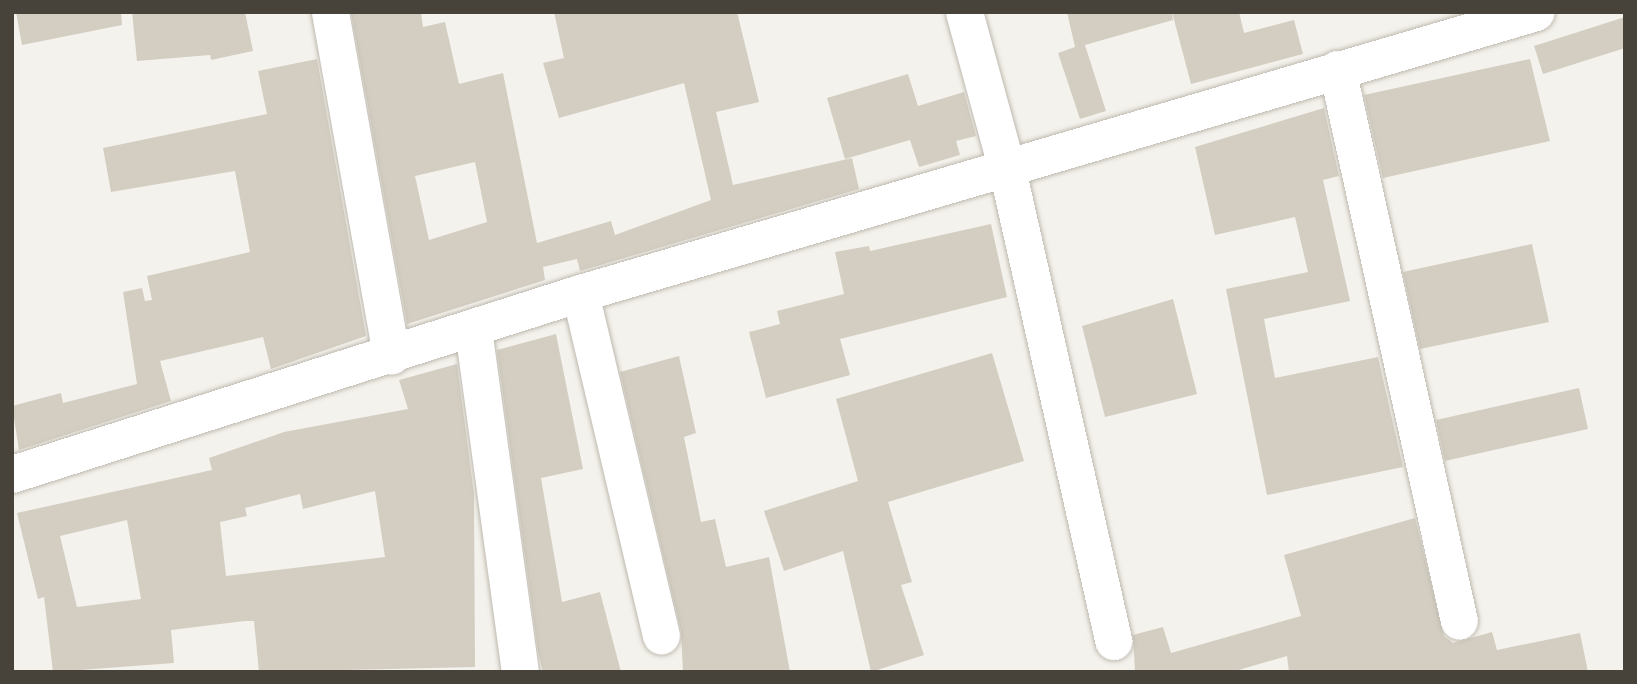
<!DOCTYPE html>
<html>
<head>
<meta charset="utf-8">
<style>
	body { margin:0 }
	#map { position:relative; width:1637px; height:684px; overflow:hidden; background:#f4f2ec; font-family:Rubik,sans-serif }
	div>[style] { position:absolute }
	.building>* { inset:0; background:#d4cec2 }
	.roads { filter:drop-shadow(0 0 2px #beb9af) drop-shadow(0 0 2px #beb9af) }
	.minor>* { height:37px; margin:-18.5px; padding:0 18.5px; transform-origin:18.5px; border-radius:18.5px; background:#fff }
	span { translate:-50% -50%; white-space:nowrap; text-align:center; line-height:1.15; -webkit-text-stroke:5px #fff; paint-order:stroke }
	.frame { position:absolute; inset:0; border:14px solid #47423a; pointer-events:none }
</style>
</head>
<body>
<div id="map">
	<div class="building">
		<div style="clip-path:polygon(16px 12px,121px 12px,122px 25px,22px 45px)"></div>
		<div style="clip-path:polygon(132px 12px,245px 12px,253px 51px,211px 60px,210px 55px,137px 61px)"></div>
		<div style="clip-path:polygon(evenodd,351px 12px,421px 12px,423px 27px,445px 22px,459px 84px,503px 73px,537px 243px,611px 221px,615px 235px,711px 200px,684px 83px,559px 118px,543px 63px,564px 58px,554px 12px,737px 12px,759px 102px,716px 112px,733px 185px,852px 158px,859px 189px,580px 271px,577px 259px,543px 267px,545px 280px,407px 324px,351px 12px,475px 162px,487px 222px,429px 240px,415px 176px,475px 162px)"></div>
		<div style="clip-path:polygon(1067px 12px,1172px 12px,1173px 20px,1085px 45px,1106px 111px,1080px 119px,1058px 53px,1075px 47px)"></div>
		<div style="clip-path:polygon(1172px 12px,1239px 12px,1244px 33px,1294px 20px,1303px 54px,1191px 84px)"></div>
		<div style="clip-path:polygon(1625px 17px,1625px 48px,1543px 74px,1534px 46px)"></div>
		<div style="clip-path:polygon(317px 59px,366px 336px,271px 369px,263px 337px,160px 361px,171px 401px,19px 450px,12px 406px,61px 393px,63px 403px,137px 384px,123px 292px,142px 288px,145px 301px,152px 300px,147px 276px,250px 252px,235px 171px,111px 192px,103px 148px,267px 114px,258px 71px)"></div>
		<div style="clip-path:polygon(1530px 59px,1550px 141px,1383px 178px,1364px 95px)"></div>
		<div style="clip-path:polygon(908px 74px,918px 106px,964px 92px,976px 136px,956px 141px,960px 155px,919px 167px,910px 140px,845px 159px,827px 98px)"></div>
		<div style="clip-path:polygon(1324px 108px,1339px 176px,1323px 180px,1350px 301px,1264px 319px,1275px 378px,1378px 357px,1403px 467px,1267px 495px,1226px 289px,1308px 272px,1295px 217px,1215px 235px,1195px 147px)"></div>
		<div style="clip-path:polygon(991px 224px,1007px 297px,840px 339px,850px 375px,766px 398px,749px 332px,780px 324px,777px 311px,844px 294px,835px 252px,869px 246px,870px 251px)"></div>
		<div style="clip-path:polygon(1532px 244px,1549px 322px,1420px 349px,1403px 272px)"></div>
		<div style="clip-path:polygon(1173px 299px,1197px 394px,1105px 417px,1082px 326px)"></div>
		<div style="clip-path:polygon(556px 334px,583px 469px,541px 478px,562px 602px,600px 592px,621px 672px,543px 672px,538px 651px,497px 350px)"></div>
		<div style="clip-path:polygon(992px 353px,1024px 461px,888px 502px,912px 582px,901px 585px,924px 655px,871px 672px,843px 551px,784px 571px,764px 511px,858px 481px,836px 399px)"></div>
		<div style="clip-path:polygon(679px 356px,696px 433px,684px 437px,701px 522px,715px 519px,726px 567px,769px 557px,790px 672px,683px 672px,681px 631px,620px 372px)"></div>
		<div style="clip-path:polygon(evenodd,457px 364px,474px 494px,475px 667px,259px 672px,254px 621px,245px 621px,171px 630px,174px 663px,53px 672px,44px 597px,38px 599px,17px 513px,212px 470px,209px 458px,284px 432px,408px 409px,399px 380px,457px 364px,375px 491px,385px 557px,226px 576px,220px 522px,247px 516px,245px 508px,300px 494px,303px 509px,375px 491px,457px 364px,127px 520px,141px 599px,77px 607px,60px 536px,127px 520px)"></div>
		<div style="clip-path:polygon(1579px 388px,1588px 429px,1445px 461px,1436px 420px)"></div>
		<div style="clip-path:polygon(1415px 518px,1444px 636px,1453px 643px,1492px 632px,1497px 650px,1580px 633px,1588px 672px,1289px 672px,1287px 656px,1232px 672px,1135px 672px,1133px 635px,1163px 627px,1171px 653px,1301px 616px,1284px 555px)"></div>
	</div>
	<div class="roads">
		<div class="minor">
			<div style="left:330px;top:12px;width:349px;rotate:79.9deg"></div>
			<div style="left:964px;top:12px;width:163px;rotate:74.7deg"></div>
			<div style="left:1007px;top:169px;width:484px;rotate:77.3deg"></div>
			<div style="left:1337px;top:69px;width:565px;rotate:77.54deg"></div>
			<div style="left:580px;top:293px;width:352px;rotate:76.7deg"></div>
			<div style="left:473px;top:329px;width:346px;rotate:82.2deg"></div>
			<div style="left:12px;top:474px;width:596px;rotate:-17.68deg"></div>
			<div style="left:580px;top:293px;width:996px;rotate:-16.38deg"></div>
		</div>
	</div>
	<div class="frame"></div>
</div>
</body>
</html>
